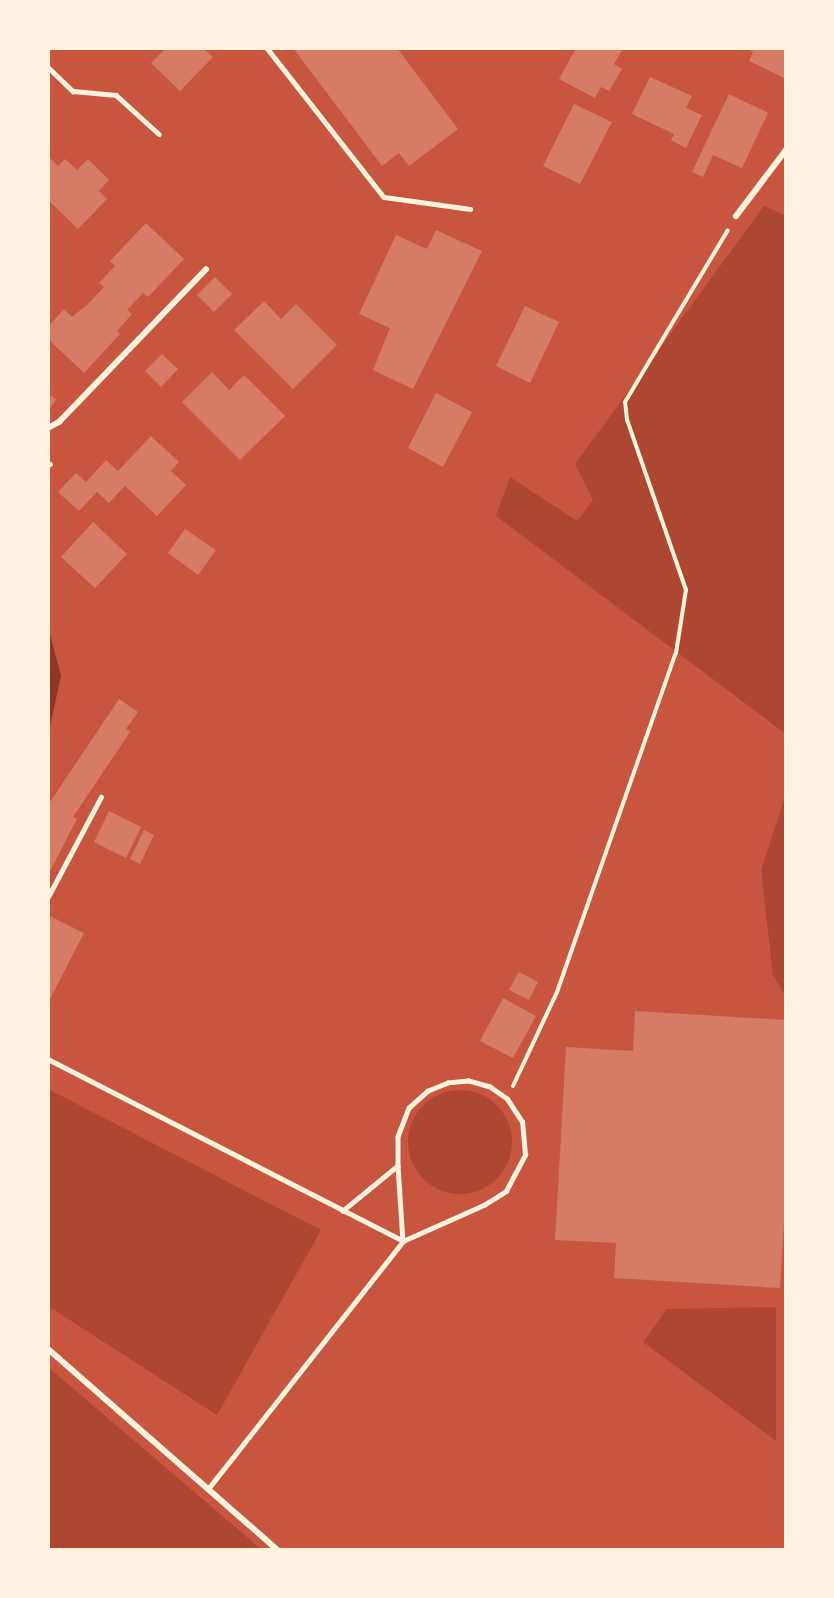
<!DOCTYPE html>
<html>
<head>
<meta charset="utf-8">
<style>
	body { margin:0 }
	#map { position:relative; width:834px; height:1598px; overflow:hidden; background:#c8553d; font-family:"Asap Condensed",sans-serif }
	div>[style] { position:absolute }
	.green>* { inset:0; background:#ae4732 }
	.round { border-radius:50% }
	.water>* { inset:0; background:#8f3625 }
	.building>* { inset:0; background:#d67c66 }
	.path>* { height:4px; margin:-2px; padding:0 2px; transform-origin:2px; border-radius:2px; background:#fff3e0 }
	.service>* { height:4.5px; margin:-2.25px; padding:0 2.25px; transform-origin:2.25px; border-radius:2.25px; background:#fff3e0 }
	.minor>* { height:6px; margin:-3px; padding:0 3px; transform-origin:3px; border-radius:3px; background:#fff3e0 }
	span { translate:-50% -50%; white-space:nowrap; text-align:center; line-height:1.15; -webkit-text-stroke:4.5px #fff3e0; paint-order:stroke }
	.frame { position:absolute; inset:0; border:50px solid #fff3e0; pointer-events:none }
</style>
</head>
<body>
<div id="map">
	<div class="green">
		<div style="clip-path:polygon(764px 206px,786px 216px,786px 734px,496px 516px,510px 477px,577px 521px,593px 500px,575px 464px)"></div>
		<div style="clip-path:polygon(786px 794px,786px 997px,773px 975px,761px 870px)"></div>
		<div style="clip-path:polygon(48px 1089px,321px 1230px,217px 1415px,48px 1306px)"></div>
		<div class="round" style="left:408px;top:1090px;width:104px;height:104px"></div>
		<div style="clip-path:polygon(776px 1307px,776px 1441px,643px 1342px,667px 1309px)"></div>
		<div style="clip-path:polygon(48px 1367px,262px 1550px,48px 1550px)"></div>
	</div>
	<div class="water">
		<div style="clip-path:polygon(48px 627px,61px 676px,48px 735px)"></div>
	</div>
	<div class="building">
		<div style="clip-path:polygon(166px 48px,203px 48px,213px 57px,180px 91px,151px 63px)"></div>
		<div style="clip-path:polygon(293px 48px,397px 48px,458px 129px,409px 166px,399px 153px,382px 166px)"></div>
		<div style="clip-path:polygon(576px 48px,622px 50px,614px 64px,622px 69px,609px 91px,601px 87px,595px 98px,559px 79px)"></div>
		<div style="clip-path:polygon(745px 48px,786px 48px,786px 79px,749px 61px,753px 52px)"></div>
		<div style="clip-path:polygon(650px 77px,692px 96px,686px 108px,702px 115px,686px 148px,671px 140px,674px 134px,632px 114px)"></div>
		<div style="clip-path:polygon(729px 94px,768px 113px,742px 168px,713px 155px,703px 177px,692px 172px)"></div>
		<div style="clip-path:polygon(574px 104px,612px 122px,580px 184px,543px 166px)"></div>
		<div style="clip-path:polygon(48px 156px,58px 166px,65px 159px,77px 170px,88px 159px,109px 180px,99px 191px,107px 199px,78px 229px,48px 200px)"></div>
		<div style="clip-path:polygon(146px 223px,184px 259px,148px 297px,143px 293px,127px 310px,132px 314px,117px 331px,120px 334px,84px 373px,48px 339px,48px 327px,64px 309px,72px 317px,88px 304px,104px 287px,99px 283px,115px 266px,110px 261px)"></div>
		<div style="clip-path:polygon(436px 230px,482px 251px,413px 389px,373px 370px,390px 328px,359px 314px,396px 235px,427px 249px)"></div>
		<div style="clip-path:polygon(215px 277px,232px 294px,214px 312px,197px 295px)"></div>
		<div style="clip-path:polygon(264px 301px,281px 319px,296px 304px,337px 345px,293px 389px,234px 330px)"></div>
		<div style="clip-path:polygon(525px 306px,559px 322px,530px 383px,496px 366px)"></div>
		<div style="clip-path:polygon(162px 354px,178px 369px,161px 387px,145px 371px)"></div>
		<div style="clip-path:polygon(212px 372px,229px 390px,244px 375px,285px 416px,240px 460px,182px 402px)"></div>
		<div style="clip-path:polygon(436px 393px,472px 412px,443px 467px,408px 448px)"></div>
		<div style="clip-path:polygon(48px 394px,56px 399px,48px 412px)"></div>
		<div style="clip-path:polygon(151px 436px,179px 462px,171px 471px,186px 485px,157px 516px,125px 486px,109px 503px,97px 492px,79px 511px,58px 492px,76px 473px,86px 482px,106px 460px,118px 471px)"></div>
		<div style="clip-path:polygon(93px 522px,127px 554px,95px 588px,61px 557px)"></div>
		<div style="clip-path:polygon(185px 529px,216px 550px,198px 575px,168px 553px)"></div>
		<div style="clip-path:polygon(119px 699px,138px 712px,126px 729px,130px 732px,73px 817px,77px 819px,48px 875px,48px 805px)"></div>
		<div style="clip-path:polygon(109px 811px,141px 827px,126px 858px,94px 842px)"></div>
		<div style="clip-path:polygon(144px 830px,154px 835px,140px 864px,130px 859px)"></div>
		<div style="clip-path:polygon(48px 915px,84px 933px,50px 999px,48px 998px)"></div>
		<div style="clip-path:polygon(519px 972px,538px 982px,529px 1000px,509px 990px)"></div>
		<div style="clip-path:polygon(503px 998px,536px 1016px,513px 1058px,480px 1041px)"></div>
		<div style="clip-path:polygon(635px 1011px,786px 1020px,786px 1189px,780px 1288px,614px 1278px,616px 1243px,555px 1240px,566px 1047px,633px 1051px)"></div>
	</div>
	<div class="path">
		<div style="left:513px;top:1086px;width:104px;rotate:-64.9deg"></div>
		<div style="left:557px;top:992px;width:359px;rotate:-70.7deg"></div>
		<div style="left:676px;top:653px;width:64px;rotate:-81deg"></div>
		<div style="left:686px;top:590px;width:180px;rotate:-109.1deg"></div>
		<div style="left:627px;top:420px;width:18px;rotate:-96deg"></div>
		<div style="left:625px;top:402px;width:200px;rotate:-59.1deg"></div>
	</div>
	<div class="service">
		<div style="left:267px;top:48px;width:189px;rotate:51.9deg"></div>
		<div style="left:384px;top:197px;width:87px;rotate:7.9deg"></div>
		<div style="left:48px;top:67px;width:35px;rotate:44deg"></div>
		<div style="left:73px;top:91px;width:43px;rotate:5.3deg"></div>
		<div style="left:116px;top:95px;width:58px;rotate:42.2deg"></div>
		<div style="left:48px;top:465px;width:2px;rotate:-27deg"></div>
		<div style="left:48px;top:897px;width:113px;rotate:-62.1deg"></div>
		<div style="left:48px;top:1059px;width:399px;rotate:27.1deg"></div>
		<div style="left:398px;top:1166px;width:75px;rotate:86.2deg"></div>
		<div style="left:208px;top:1489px;width:315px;rotate:-51.8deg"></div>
		<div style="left:403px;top:1241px;width:89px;rotate:-24deg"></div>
		<div style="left:484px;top:1205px;width:26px;rotate:-32deg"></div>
		<div style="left:506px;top:1191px;width:41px;rotate:-62.2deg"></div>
		<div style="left:525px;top:1155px;width:33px;rotate:-95deg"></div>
		<div style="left:522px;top:1122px;width:27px;rotate:-123deg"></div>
		<div style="left:507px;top:1099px;width:21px;rotate:-145deg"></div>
		<div style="left:490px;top:1087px;width:22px;rotate:-164deg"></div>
		<div style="left:469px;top:1081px;width:21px;rotate:175deg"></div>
		<div style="left:448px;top:1083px;width:22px;rotate:158deg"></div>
		<div style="left:428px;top:1091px;width:25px;rotate:138deg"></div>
		<div style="left:409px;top:1108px;width:30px;rotate:111deg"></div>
		<div style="left:398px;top:1136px;width:30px;rotate:90deg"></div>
		<div style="left:398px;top:1166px;width:71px;rotate:140.7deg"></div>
	</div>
	<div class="minor">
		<div style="left:736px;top:216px;width:83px;rotate:-52.9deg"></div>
		<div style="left:48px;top:428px;width:13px;rotate:-29deg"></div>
		<div style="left:59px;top:422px;width:212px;rotate:-46.1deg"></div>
		<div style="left:48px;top:1349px;width:305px;rotate:41.2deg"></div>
	</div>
	<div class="frame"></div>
</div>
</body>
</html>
